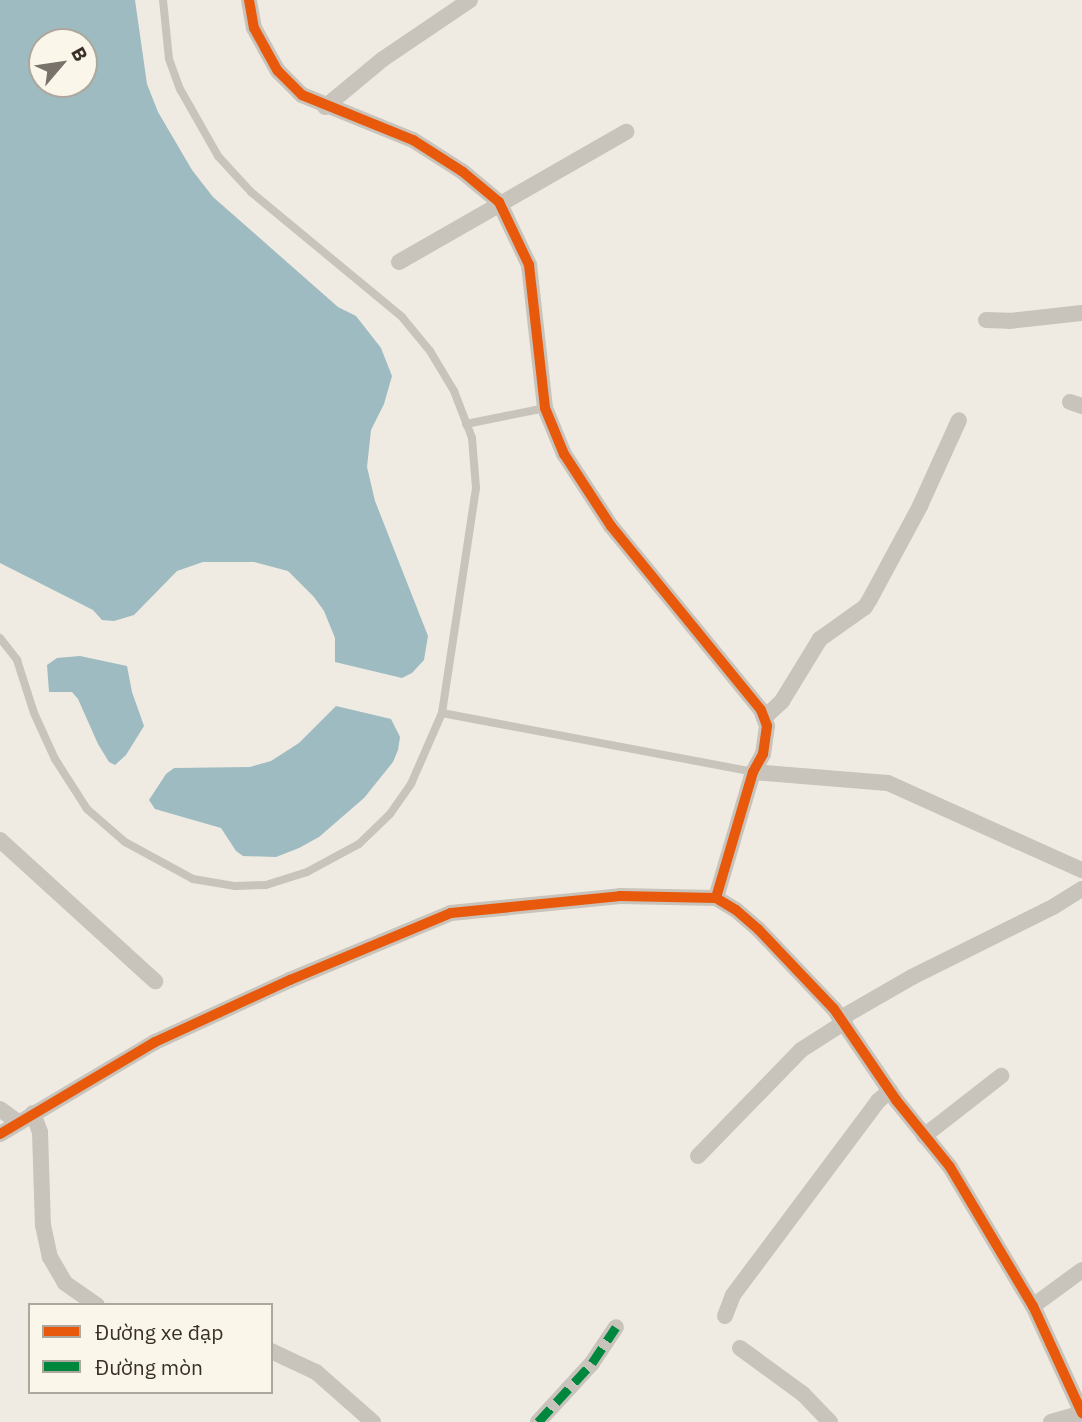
<!DOCTYPE html>
<html>
<head>
<meta charset="utf-8">
<style>
	body { margin:0 }
	#map { position:relative; width:1082px; height:1422px; overflow:hidden; background:#efebe2; font-family:"IBM Plex Sans",sans-serif }
	div>[style] { position:absolute }
	.water>* { inset:0; background:#9dbbc0 }
	.service>* { height:8px; margin:-4px; padding:0 4px; transform-origin:4px; border-radius:4px; background:#c8c3bb }
	.minor>* { height:16px; margin:-8px; padding:0 8px; transform-origin:8px; border-radius:8px; background:#c8c3bb }
	.quiet>* { height:9px; margin-top:-4.5px; transform-origin:0; background:repeating-linear-gradient(90deg,#00873e 0 18px,transparent 0 27px) }
	.cycleway>* { height:10px; margin:-5px; padding:0 5px; transform-origin:5px; border-radius:5px; background:#e8590c }
	span { translate:-50% -50%; white-space:nowrap; text-align:center; line-height:1.15; -webkit-text-stroke:7px #fbf6ea; paint-order:stroke }
	.legend { position:absolute; left:28px; top:1303px; width:245px; height:91px; box-sizing:border-box; background:#fbf6ea; border:2px solid #ada79d; margin:0; padding:9px 12px; list-style:none; font-size:21px; color:#393129 }
	.legend li { display:flex; align-items:center; gap:14px; height:35px }
	.legend b { width:35px; border:2px solid #ada79d }
	.north { position:absolute; left:28px; top:28px; width:70px; height:70px; box-sizing:border-box; background:#fbf6ea; border:2px solid #ada79d; border-radius:50%; rotate:61deg; font-size:19px; font-weight:700; line-height:28px; text-align:center; color:#393129 }
	.north::after { content:''; display:block; margin:auto; width:24px; height:32px; background:#79726a; clip-path:polygon(50% 0,100% 100%,50% 72%,0 100%) }
</style>
</head>
<body>
<div id="map">
	<div class="water">
		<div style="clip-path:polygon(evenodd,0 0,135px 0,147px 84px,158px 112px,192px 170px,213px 197px,338px 307px,356px 316px,381px 348px,392px 376px,384px 404px,371px 430px,367px 467px,375px 501px,428px 636px,424px 660px,412px 673px,402px 678px,335px 662px,335px 638px,324px 611px,314px 597px,288px 571px,254px 562px,203px 562px,177px 571px,134px 615px,114px 621px,102px 620px,93px 610px,0 563px,0 0,42px 42px,84px 42px,84px 84px,42px 84px,42px 42px)"></div>
		<div style="clip-path:polygon(80px 656px,127px 666px,132px 692px,144px 726px,126px 755px,115px 765px,109px 762px,98px 744px,78px 699px,72px 692px,49px 692px,47px 665px,57px 658px)"></div>
		<div style="clip-path:polygon(336px 706px,391px 719px,400px 737px,398px 750px,393px 762px,364px 798px,319px 837px,299px 848px,276px 857px,243px 856px,236px 851px,221px 828px,155px 809px,149px 800px,166px 774px,174px 768px,250px 767px,271px 761px,299px 743px)"></div>
	</div>
	<div class="service">
		<div style="left:163px;top:0;width:59px;rotate:84.2deg"></div>
		<div style="left:169px;top:59px;width:32px;rotate:70deg"></div>
		<div style="left:180px;top:89px;width:77px;rotate:60.4deg"></div>
		<div style="left:218px;top:156px;width:49px;rotate:47.5deg"></div>
		<div style="left:251px;top:192px;width:196px;rotate:39.6deg"></div>
		<div style="left:402px;top:317px;width:44px;rotate:50.5deg"></div>
		<div style="left:430px;top:351px;width:47px;rotate:59deg"></div>
		<div style="left:454px;top:391px;width:50px;rotate:69deg"></div>
		<div style="left:472px;top:438px;width:50px;rotate:85.4deg"></div>
		<div style="left:476px;top:488px;width:228px;rotate:98.6deg"></div>
		<div style="left:466px;top:424px;width:81px;rotate:-11.4deg"></div>
		<div style="left:0;top:638px;width:28px;rotate:52deg"></div>
		<div style="left:17px;top:660px;width:56px;rotate:72.2deg"></div>
		<div style="left:34px;top:713px;width:51px;rotate:65.5deg"></div>
		<div style="left:55px;top:759px;width:59px;rotate:57.4deg"></div>
		<div style="left:87px;top:809px;width:50px;rotate:41deg"></div>
		<div style="left:125px;top:842px;width:77px;rotate:28.6deg"></div>
		<div style="left:193px;top:879px;width:43px;rotate:9.5deg"></div>
		<div style="left:235px;top:886px;width:31px;rotate:-2deg"></div>
		<div style="left:266px;top:885px;width:43px;rotate:-17.6deg"></div>
		<div style="left:307px;top:872px;width:59px;rotate:-28.3deg"></div>
		<div style="left:359px;top:844px;width:43px;rotate:-44.1deg"></div>
		<div style="left:390px;top:814px;width:37px;rotate:-55deg"></div>
		<div style="left:411px;top:784px;width:77px;rotate:-66.4deg"></div>
		<div style="left:442px;top:713px;width:317px;rotate:10.7deg"></div>
	</div>
	<div class="minor">
		<div style="left:249px;top:0;width:28px;rotate:80deg"></div>
		<div style="left:254px;top:28px;width:23px;rotate:61deg"></div>
		<div style="left:265px;top:48px;width:26px;rotate:61deg"></div>
		<div style="left:278px;top:71px;width:34px;rotate:45deg"></div>
		<div style="left:302px;top:95px;width:120px;rotate:22.1deg"></div>
		<div style="left:413px;top:140px;width:59px;rotate:32.6deg"></div>
		<div style="left:463px;top:172px;width:47px;rotate:39.8deg"></div>
		<div style="left:499px;top:202px;width:70px;rotate:64.5deg"></div>
		<div style="left:529px;top:265px;width:144px;rotate:83.6deg"></div>
		<div style="left:545px;top:408px;width:50px;rotate:67.6deg"></div>
		<div style="left:564px;top:454px;width:86px;rotate:56.9deg"></div>
		<div style="left:611px;top:526px;width:237px;rotate:50.8deg"></div>
		<div style="left:761px;top:710px;width:17px;rotate:69deg"></div>
		<div style="left:767px;top:726px;width:28px;rotate:98deg"></div>
		<div style="left:763px;top:754px;width:21px;rotate:119deg"></div>
		<div style="left:753px;top:772px;width:131px;rotate:106.4deg"></div>
		<div style="left:325px;top:107px;width:75px;rotate:-39.6deg"></div>
		<div style="left:383px;top:59px;width:105px;rotate:-34.1deg"></div>
		<div style="left:399px;top:262px;width:262px;rotate:-29.8deg"></div>
		<div style="left:986px;top:320px;width:23px;rotate:2deg"></div>
		<div style="left:1009px;top:321px;width:73px;rotate:-6.3deg"></div>
		<div style="left:1070px;top:402px;width:13px;rotate:18deg"></div>
		<div style="left:764px;top:718px;width:25px;rotate:-43deg"></div>
		<div style="left:782px;top:701px;width:73px;rotate:-58.5deg"></div>
		<div style="left:820px;top:639px;width:55px;rotate:-35.4deg"></div>
		<div style="left:865px;top:607px;width:9px;rotate:-58deg"></div>
		<div style="left:870px;top:599px;width:106px;rotate:-61.7deg"></div>
		<div style="left:920px;top:506px;width:94px;rotate:-65.6deg"></div>
		<div style="left:753px;top:772px;width:135px;rotate:4.7deg"></div>
		<div style="left:888px;top:783px;width:213px;rotate:24.2deg"></div>
		<div style="left:0;top:840px;width:210px;rotate:42.3deg"></div>
		<div style="left:841px;top:1018px;width:82px;rotate:-30deg"></div>
		<div style="left:912px;top:977px;width:157px;rotate:-26.4deg"></div>
		<div style="left:1053px;top:907px;width:34px;rotate:-32deg"></div>
		<div style="left:0;top:1109px;width:22px;rotate:36deg"></div>
		<div style="left:33px;top:1113px;width:20px;rotate:70deg"></div>
		<div style="left:40px;top:1132px;width:93px;rotate:88.2deg"></div>
		<div style="left:43px;top:1225px;width:33px;rotate:78deg"></div>
		<div style="left:50px;top:1257px;width:30px;rotate:60deg"></div>
		<div style="left:65px;top:1283px;width:39px;rotate:35deg"></div>
		<div style="left:0;top:1134px;width:180px;rotate:-30.7deg"></div>
		<div style="left:155px;top:1042px;width:149px;rotate:-24.7deg"></div>
		<div style="left:290px;top:980px;width:174px;rotate:-22.6deg"></div>
		<div style="left:451px;top:913px;width:170px;rotate:-5.7deg"></div>
		<div style="left:620px;top:896px;width:96px;rotate:1.2deg"></div>
		<div style="left:716px;top:898px;width:23px;rotate:31deg"></div>
		<div style="left:736px;top:910px;width:29px;rotate:41deg"></div>
		<div style="left:758px;top:929px;width:110px;rotate:46.5deg"></div>
		<div style="left:834px;top:1009px;width:110px;rotate:55.7deg"></div>
		<div style="left:896px;top:1100px;width:86px;rotate:51.1deg"></div>
		<div style="left:950px;top:1167px;width:162px;rotate:59.2deg"></div>
		<div style="left:1033px;top:1306px;width:118px;rotate:65.4deg"></div>
		<div style="left:924px;top:1136px;width:98px;rotate:-37.9deg"></div>
		<div style="left:698px;top:1156px;width:148px;rotate:-45.8deg"></div>
		<div style="left:801px;top:1050px;width:52px;rotate:-32.5deg"></div>
		<div style="left:1033px;top:1306px;width:61px;rotate:-36.3deg"></div>
		<div style="left:725px;top:1316px;width:22px;rotate:-69deg"></div>
		<div style="left:733px;top:1295px;width:242px;rotate:-53.2deg"></div>
		<div style="left:878px;top:1101px;width:16px;rotate:-40deg"></div>
		<div style="left:740px;top:1348px;width:78px;rotate:36.1deg"></div>
		<div style="left:803px;top:1394px;width:39px;rotate:46deg"></div>
		<div style="left:271px;top:1351px;width:50px;rotate:25deg"></div>
		<div style="left:316px;top:1372px;width:76px;rotate:41.3deg"></div>
		<div style="left:538px;top:1422px;width:80px;rotate:-47.5deg"></div>
		<div style="left:592px;top:1363px;width:43px;rotate:-56.3deg"></div>
		<div style="left:1051px;top:1422px;width:32px;rotate:-16deg"></div>
	</div>
	<div class="quiet">
		<div style="left:538px;top:1422px;width:80px;rotate:-47.5deg"></div>
		<div style="left:592px;top:1363px;width:43px;rotate:-56.3deg"></div>
	</div>
	<div class="cycleway">
		<div style="left:249px;top:0;width:28px;rotate:80deg"></div>
		<div style="left:254px;top:28px;width:23px;rotate:61deg"></div>
		<div style="left:265px;top:48px;width:26px;rotate:61deg"></div>
		<div style="left:278px;top:71px;width:34px;rotate:45deg"></div>
		<div style="left:302px;top:95px;width:120px;rotate:22.1deg"></div>
		<div style="left:413px;top:140px;width:59px;rotate:32.6deg"></div>
		<div style="left:463px;top:172px;width:47px;rotate:39.8deg"></div>
		<div style="left:499px;top:202px;width:70px;rotate:64.5deg"></div>
		<div style="left:529px;top:265px;width:144px;rotate:83.6deg"></div>
		<div style="left:545px;top:408px;width:50px;rotate:67.6deg"></div>
		<div style="left:564px;top:454px;width:86px;rotate:56.9deg"></div>
		<div style="left:611px;top:526px;width:237px;rotate:50.8deg"></div>
		<div style="left:761px;top:710px;width:17px;rotate:69deg"></div>
		<div style="left:767px;top:726px;width:28px;rotate:98deg"></div>
		<div style="left:763px;top:754px;width:21px;rotate:119deg"></div>
		<div style="left:753px;top:772px;width:131px;rotate:106.4deg"></div>
		<div style="left:0;top:1134px;width:180px;rotate:-30.7deg"></div>
		<div style="left:155px;top:1042px;width:149px;rotate:-24.7deg"></div>
		<div style="left:290px;top:980px;width:174px;rotate:-22.6deg"></div>
		<div style="left:451px;top:913px;width:170px;rotate:-5.7deg"></div>
		<div style="left:620px;top:896px;width:96px;rotate:1.2deg"></div>
		<div style="left:716px;top:898px;width:23px;rotate:31deg"></div>
		<div style="left:736px;top:910px;width:29px;rotate:41deg"></div>
		<div style="left:758px;top:929px;width:110px;rotate:46.5deg"></div>
		<div style="left:834px;top:1009px;width:110px;rotate:55.7deg"></div>
		<div style="left:896px;top:1100px;width:86px;rotate:51.1deg"></div>
		<div style="left:950px;top:1167px;width:162px;rotate:59.2deg"></div>
		<div style="left:1033px;top:1306px;width:118px;rotate:65.4deg"></div>
	</div>
	<ul class="legend">
	<li><b style="height:9px;background:#e8590c"></b>Đường xe đạp</li>
	<li><b style="height:9px;background:#00873e"></b>Đường mòn</li>
	</ul>
	<div class="north">B</div>
</div>
</body>
</html>
